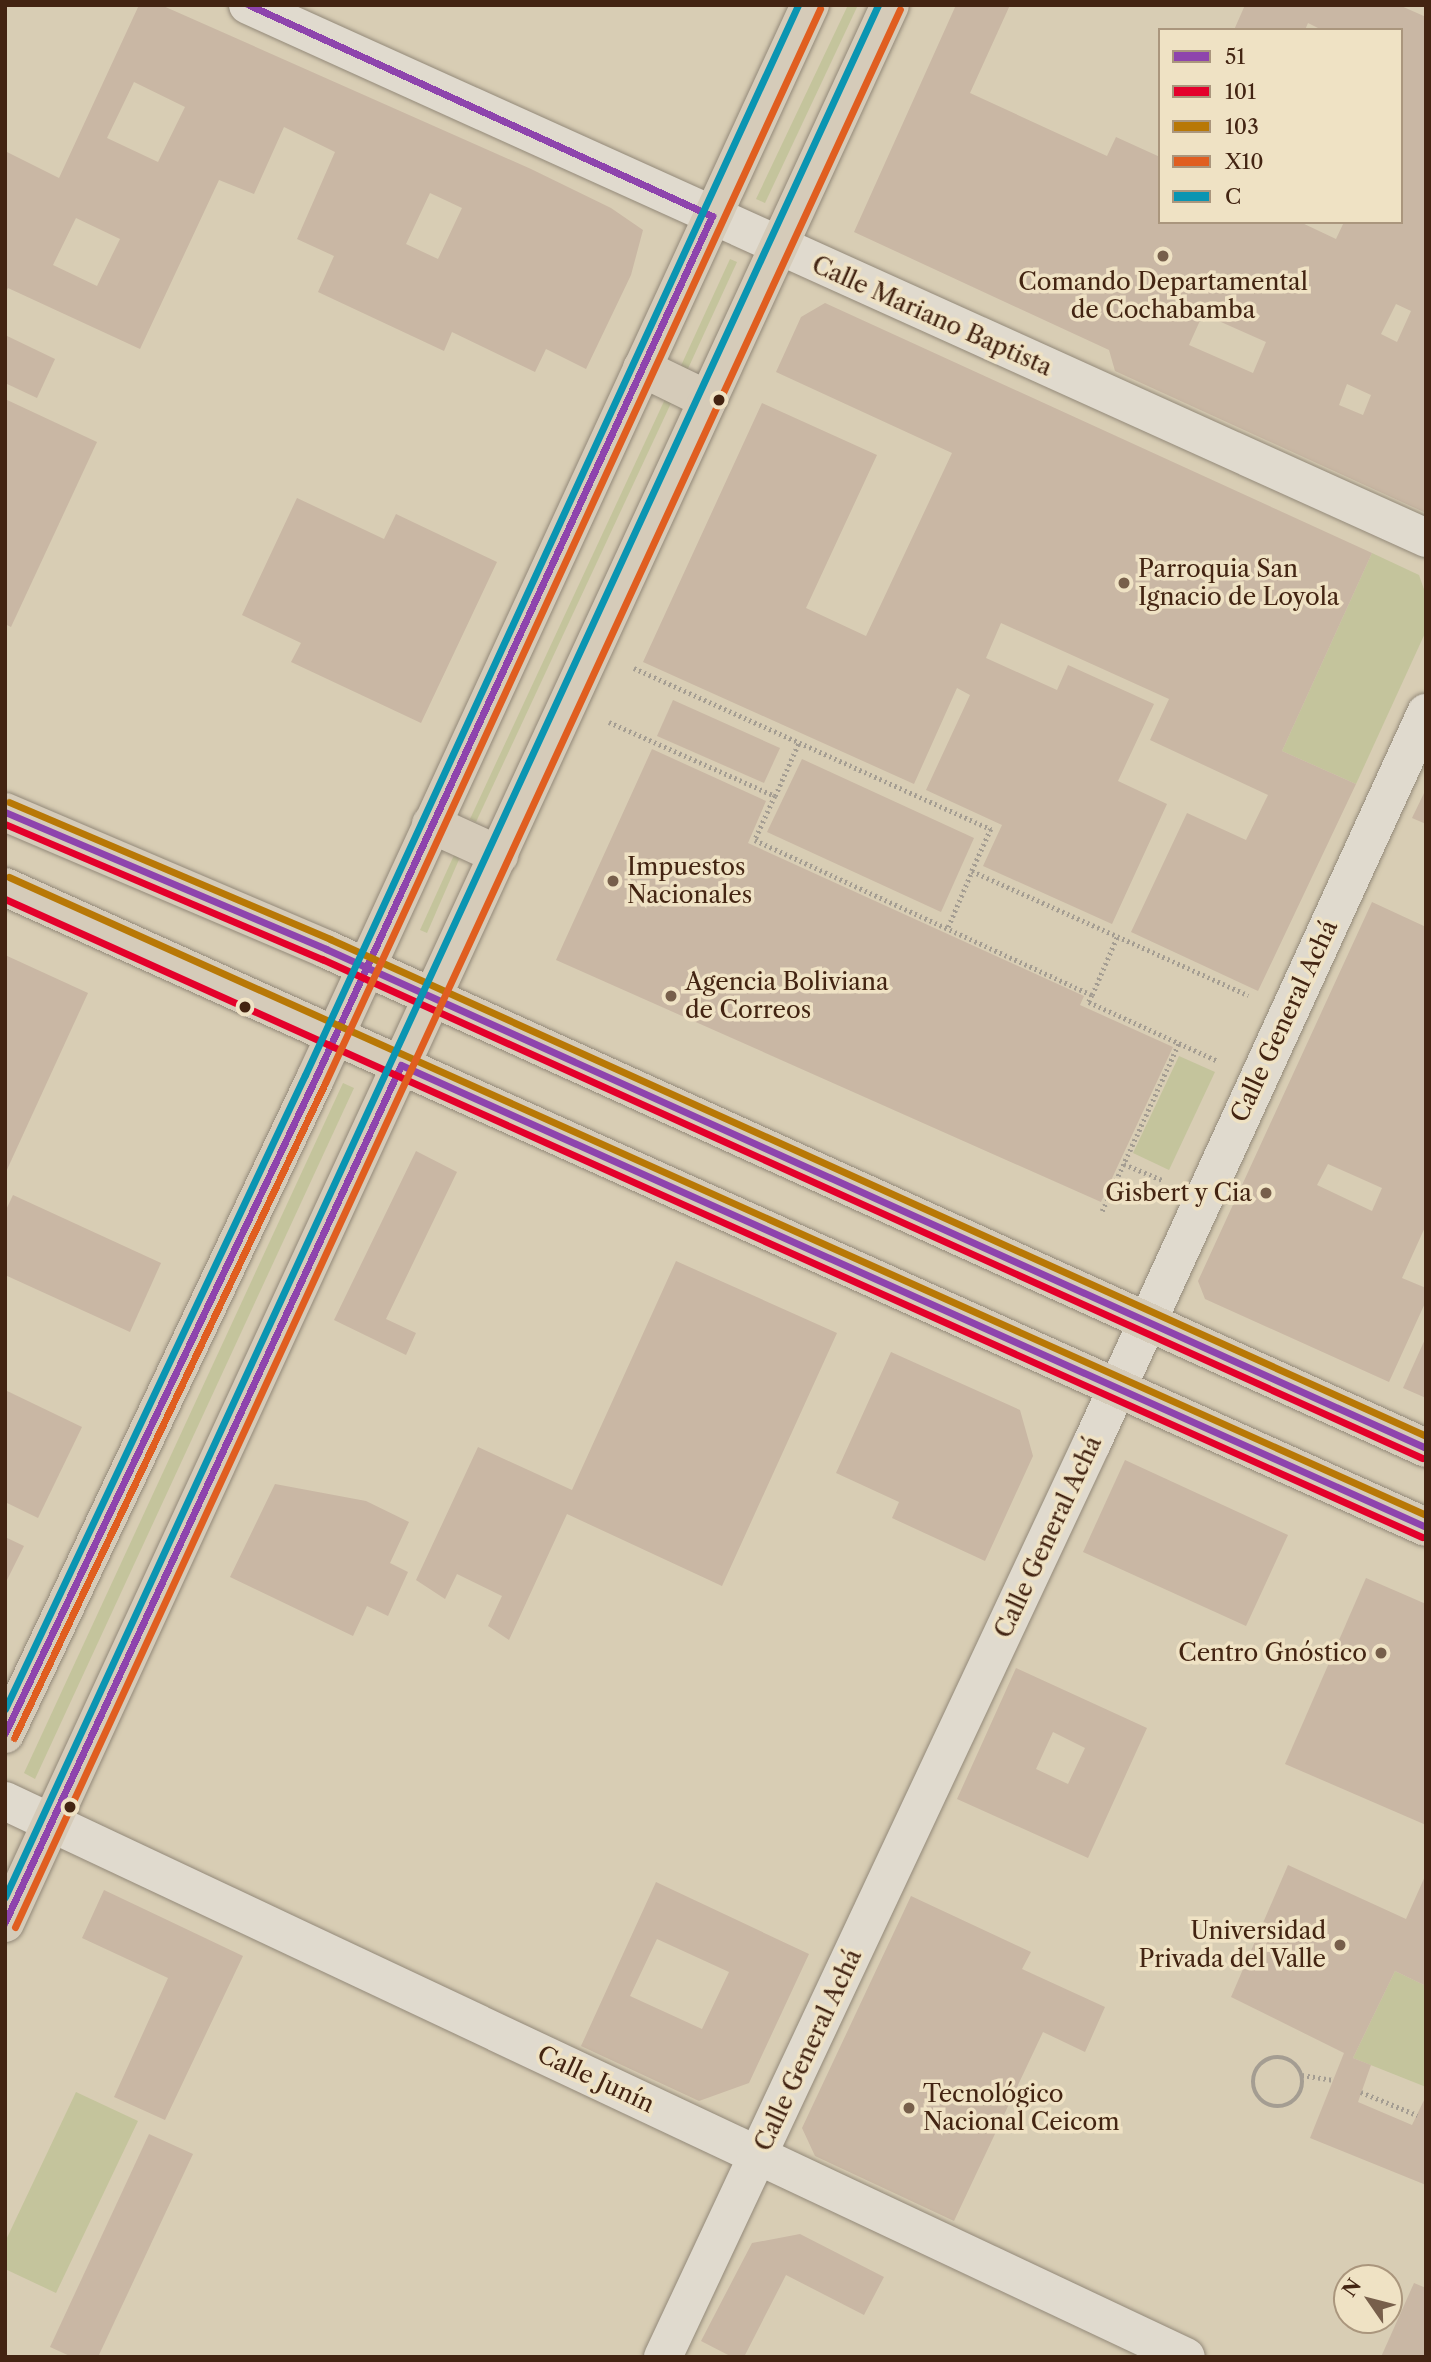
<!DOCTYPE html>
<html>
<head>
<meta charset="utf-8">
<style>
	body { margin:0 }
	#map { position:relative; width:1431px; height:2362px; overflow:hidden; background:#d8cdb4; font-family:"Libre Caslon Text",serif }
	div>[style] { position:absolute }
	.green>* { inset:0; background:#c4c49c }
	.building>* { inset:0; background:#c9b7a4 }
	.path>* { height:4.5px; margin-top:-2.25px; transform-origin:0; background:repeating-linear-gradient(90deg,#a49d92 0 2px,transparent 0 5.5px) }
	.path>.ring { margin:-2.25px; padding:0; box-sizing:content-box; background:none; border:4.5px solid #a49d92; border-radius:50% }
	.roads { filter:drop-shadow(0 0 2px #938979) drop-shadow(0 0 2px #938979) }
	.minor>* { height:38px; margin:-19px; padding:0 19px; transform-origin:19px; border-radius:19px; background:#e0dace }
	.major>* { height:38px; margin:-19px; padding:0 19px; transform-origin:19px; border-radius:19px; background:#d5cbb9 }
	.bus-1>* { height:7px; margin:-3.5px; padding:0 3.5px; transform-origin:3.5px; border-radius:3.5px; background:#8e44ad }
	.bus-2>* { height:7px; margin:-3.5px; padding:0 3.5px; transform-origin:3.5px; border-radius:3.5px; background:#e4002b }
	.bus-3>* { height:7px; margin:-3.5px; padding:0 3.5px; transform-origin:3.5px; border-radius:3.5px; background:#b87806 }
	.bus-4>* { height:7px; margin:-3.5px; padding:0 3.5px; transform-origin:3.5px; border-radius:3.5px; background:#e05e20 }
	.bus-5>* { height:7px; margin:-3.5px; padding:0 3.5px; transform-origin:3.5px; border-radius:3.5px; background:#0a95b2 }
	.dots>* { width:19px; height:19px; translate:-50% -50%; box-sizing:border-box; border:4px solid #efe2c4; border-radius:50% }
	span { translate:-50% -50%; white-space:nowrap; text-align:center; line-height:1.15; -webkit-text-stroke:7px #efe2c4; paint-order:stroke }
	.poi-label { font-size:24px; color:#432412 }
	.left { translate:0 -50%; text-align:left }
	.right { translate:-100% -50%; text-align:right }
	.street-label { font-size:24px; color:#432412 }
	.frame { position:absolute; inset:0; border:7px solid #432412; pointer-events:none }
	.legend { position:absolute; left:1158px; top:28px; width:245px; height:196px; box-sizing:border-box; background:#efe2c4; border:2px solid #aa967d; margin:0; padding:9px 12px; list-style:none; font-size:21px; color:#432412 }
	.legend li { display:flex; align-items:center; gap:14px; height:35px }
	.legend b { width:35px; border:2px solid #aa967d }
	.north { position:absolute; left:1333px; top:2264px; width:70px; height:70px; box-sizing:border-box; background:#efe2c4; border:2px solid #aa967d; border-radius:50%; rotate:305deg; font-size:19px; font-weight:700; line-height:28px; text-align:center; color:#432412 }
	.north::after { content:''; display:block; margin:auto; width:24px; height:32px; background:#775f4b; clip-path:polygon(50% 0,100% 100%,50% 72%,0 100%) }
</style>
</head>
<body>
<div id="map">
	<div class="green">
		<div style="clip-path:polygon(848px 5px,858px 5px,765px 203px,756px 199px)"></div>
		<div style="clip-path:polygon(730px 259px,737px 262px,686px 373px,679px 370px)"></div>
		<div style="clip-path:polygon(666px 397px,672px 401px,476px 822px,470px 819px)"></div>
		<div style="clip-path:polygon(1372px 553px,1419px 575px,1426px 595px,1426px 631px,1356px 784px,1282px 751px)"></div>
		<div style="clip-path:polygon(455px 853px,461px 855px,427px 933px,420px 930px)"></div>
		<div style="clip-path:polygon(1179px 1056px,1215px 1072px,1169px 1170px,1133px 1153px)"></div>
		<div style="clip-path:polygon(343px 1083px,354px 1088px,35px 1779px,24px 1773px)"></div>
		<div style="clip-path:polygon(1395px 1971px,1426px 1986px,1426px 2087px,1353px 2058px)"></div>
		<div style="clip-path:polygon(76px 2092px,138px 2121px,56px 2293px,5px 2269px,5px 2242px)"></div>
	</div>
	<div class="building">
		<div style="clip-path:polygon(evenodd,139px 5px,161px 5px,531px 169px,611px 208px,643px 230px,631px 275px,586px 369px,546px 349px,535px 372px,452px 332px,444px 351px,318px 292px,334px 256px,297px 239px,335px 152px,284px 127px,254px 194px,219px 180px,140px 349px,8px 288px,5px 294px,7px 152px,59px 178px,139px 5px,134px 82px,185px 107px,158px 162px,107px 138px,134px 82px,139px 5px,430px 193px,462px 208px,438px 259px,406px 244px,430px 193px,139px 5px,76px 218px,120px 239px,97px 286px,53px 265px,76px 218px)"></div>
		<div style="clip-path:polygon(evenodd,956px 5px,1010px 5px,970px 93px,1107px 156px,1116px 137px,1160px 157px,1160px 222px,1300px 222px,1336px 239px,1344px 222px,1401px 222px,1401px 30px,1322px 30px,1308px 23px,1305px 30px,1234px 30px,1245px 5px,1399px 5px,1426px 17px,1426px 513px,1115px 371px,1109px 350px,854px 232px,956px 5px,1396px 304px,1411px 311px,1397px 342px,1381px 334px,1396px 304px,956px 5px,1203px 314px,1266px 342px,1253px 373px,1189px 345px,1203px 314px,956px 5px,1347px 384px,1371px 395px,1363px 415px,1339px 405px,1347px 384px)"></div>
		<div style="clip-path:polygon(825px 303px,1372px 553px,1282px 751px,1356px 784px,1258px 991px,1131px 932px,1187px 813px,1246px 840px,1268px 795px,1150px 740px,1169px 699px,1001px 623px,986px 658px,1057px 690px,1068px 665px,1154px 704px,1118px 781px,1167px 804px,1112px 924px,983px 866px,1002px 825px,926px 790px,970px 695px,957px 688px,914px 784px,643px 662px,762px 403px,877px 455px,806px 608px,866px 636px,952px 453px,776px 372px,801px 317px)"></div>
		<div style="clip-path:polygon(5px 335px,55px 359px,37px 398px,5px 383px)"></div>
		<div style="clip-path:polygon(5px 399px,97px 442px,11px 627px,5px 624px)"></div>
		<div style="clip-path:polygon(297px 498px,384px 539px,396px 514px,497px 562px,421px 723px,291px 662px,301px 643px,242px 615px)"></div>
		<div style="clip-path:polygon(673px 700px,780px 748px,764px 783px,657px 736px)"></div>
		<div style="clip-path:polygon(652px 749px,766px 801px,748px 843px,1084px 996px,1080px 1005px,1173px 1047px,1101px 1202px,556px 960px)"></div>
		<div style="clip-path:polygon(802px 759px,974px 838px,941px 912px,767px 832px)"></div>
		<div style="clip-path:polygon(1426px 789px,1426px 824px,1412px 818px)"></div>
		<div style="clip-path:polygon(evenodd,1372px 902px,1426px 927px,1426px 1225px,1402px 1278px,1426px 1288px,1426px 1301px,1389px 1382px,1205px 1299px,1198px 1281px,1372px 902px,1328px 1164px,1382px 1188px,1372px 1211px,1317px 1185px,1328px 1164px)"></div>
		<div style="clip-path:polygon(5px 955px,88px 993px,5px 1174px)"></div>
		<div style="clip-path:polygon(416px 1151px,457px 1172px,386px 1319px,416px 1333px,406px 1355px,334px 1320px)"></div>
		<div style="clip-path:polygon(13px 1195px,161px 1263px,130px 1332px,5px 1275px,5px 1212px)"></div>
		<div style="clip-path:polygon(676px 1261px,837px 1333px,722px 1586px,567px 1514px,509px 1640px,488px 1626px,502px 1596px,457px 1574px,445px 1599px,416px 1580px,478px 1447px,572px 1490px)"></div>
		<div style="clip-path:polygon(1426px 1337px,1426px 1398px,1403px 1388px)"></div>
		<div style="clip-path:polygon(891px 1352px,1020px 1410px,1033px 1456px,985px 1561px,892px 1518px,899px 1502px,836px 1473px)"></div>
		<div style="clip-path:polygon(5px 1390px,82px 1427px,38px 1518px,5px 1502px)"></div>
		<div style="clip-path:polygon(1125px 1460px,1288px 1535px,1246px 1626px,1083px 1552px)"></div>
		<div style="clip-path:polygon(275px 1484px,366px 1501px,409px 1522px,390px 1563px,408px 1572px,388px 1616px,367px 1606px,353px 1636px,230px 1577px)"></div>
		<div style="clip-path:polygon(5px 1537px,24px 1546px,5px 1584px)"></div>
		<div style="clip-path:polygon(1366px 1578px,1426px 1604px,1426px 1825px,1285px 1764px)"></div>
		<div style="clip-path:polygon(evenodd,1016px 1668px,1147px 1728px,1088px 1858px,957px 1799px,1016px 1668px,1053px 1732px,1085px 1748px,1068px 1784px,1036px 1769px,1053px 1732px)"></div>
		<div style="clip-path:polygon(1288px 1865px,1406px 1919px,1426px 1874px,1426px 1986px,1395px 1971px,1353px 2058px,1371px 2065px,1358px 2102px,1412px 2125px,1426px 2096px,1426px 2185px,1310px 2138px,1344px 2053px,1231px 1997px)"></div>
		<div style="clip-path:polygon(evenodd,656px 1882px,809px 1954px,749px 2083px,699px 2101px,581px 2046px,656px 1882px,657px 1939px,729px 1972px,702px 2029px,630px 1996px,657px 1939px)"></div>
		<div style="clip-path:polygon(104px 1890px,243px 1956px,165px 2120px,114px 2097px,168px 1978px,82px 1938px)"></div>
		<div style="clip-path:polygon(911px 1896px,1031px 1952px,1022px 1969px,1105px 2007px,1085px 2052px,1043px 2032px,954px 2221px,815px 2156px,802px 2128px)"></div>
		<div style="clip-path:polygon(149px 2134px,193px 2154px,98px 2357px,72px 2357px,50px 2347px)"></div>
		<div style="clip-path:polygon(800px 2234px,884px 2277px,864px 2315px,786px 2275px,744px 2357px,732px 2357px,701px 2341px,752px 2243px)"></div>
		<div style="clip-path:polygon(1414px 2283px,1426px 2288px,1426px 2357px,1381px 2357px)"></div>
	</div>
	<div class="path">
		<div style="left:634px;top:668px;width:392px;rotate:24.3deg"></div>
		<div style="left:991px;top:829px;width:46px;rotate:114.3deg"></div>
		<div style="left:972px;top:871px;width:303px;rotate:24.2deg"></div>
		<div style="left:609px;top:722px;width:182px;rotate:24deg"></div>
		<div style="left:775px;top:796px;width:48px;rotate:114.4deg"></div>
		<div style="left:755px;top:840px;width:371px;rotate:24.7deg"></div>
		<div style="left:1092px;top:995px;width:8px;rotate:113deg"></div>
		<div style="left:1089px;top:1002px;width:142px;rotate:24.6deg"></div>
		<div style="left:775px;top:796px;width:59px;rotate:-66deg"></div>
		<div style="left:948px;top:927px;width:61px;rotate:-66.8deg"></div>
		<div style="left:1092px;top:995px;width:63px;rotate:-66.7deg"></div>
		<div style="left:1124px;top:1164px;width:41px;rotate:22.8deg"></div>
		<div style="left:1102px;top:1211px;width:185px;rotate:-65.4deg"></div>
		<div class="ring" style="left:1253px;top:2057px;width:45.5px;height:45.5px"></div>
		<div style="left:1302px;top:2075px;width:31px;rotate:9deg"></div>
		<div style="left:1361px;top:2092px;width:61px;rotate:22.3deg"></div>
	</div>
	<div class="roads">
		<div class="minor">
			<div style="left:248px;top:5px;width:1293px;rotate:24.34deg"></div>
			<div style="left:5px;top:1801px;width:1305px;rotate:25.21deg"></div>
			<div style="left:663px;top:2357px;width:1010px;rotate:-64.86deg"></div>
			<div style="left:1092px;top:1443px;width:803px;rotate:-65.41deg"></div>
		</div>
		<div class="major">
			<div style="left:642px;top:368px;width:73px;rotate:25.9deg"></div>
			<div style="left:5px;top:812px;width:349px;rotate:23.1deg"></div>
			<div style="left:326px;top:949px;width:1208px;rotate:24.4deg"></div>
			<div style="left:431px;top:824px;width:75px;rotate:24.5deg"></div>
			<div style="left:5px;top:887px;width:1558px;rotate:24.25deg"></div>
			<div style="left:5px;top:1734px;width:725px;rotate:-64.67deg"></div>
			<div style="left:315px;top:1079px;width:1183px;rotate:-65.26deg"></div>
			<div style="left:5px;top:1923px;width:2112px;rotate:-65.23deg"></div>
		</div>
	</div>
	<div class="bus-1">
		<div style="left:249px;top:5px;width:509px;rotate:24.5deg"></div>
		<div style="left:5px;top:812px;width:349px;rotate:23.1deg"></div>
		<div style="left:326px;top:949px;width:1208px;rotate:24.4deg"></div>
		<div style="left:401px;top:1065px;width:1124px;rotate:24.26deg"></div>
		<div style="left:5px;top:1733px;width:724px;rotate:-64.64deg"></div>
		<div style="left:315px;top:1079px;width:950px;rotate:-65.3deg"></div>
		<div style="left:5px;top:1922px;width:944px;rotate:-65.2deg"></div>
	</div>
	<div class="bus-2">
		<div style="left:5px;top:824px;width:345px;rotate:23.1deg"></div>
		<div style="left:322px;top:959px;width:1208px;rotate:24.4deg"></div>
		<div style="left:5px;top:899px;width:1554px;rotate:24.24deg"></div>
	</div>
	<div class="bus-3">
		<div style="left:9px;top:802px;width:349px;rotate:23.1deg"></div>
		<div style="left:330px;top:939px;width:1203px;rotate:24.39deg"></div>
		<div style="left:9px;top:877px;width:1554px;rotate:24.24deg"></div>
	</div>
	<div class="bus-4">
		<div style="left:14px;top:1738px;width:725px;rotate:-64.6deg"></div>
		<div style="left:325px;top:1083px;width:1183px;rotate:-65.26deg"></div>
		<div style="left:15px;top:1927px;width:2112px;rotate:-65.23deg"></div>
	</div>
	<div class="bus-5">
		<div style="left:5px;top:1709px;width:701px;rotate:-64.68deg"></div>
		<div style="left:305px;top:1075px;width:1178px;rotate:-65.26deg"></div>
		<div style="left:5px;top:1897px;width:2084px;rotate:-65.23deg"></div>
	</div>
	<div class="dots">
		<div style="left:1163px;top:256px;background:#775f4b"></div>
		<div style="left:719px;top:400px;background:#432412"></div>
		<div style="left:1124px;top:583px;background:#775f4b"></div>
		<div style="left:613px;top:881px;background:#775f4b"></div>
		<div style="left:671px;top:996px;background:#775f4b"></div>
		<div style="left:245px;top:1007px;background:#432412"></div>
		<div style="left:1266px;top:1193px;background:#775f4b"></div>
		<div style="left:1381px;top:1653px;background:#775f4b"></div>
		<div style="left:70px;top:1807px;background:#432412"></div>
		<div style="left:1340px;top:1945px;background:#775f4b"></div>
		<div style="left:909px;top:2108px;background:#775f4b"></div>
	</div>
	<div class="poi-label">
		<span style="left:1163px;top:296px">Comando Departamental<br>de Cochabamba</span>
		<span class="left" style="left:1138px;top:583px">Parroquia San<br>Ignacio de Loyola</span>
		<span class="left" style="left:627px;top:881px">Impuestos<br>Nacionales</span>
		<span class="left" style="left:685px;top:996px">Agencia Boliviana<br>de Correos</span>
		<span class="right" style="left:1252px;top:1193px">Gisbert y Cia</span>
		<span class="right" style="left:1367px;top:1653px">Centro Gnóstico</span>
		<span class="right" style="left:1326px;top:1945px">Universidad<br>Privada del Valle</span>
		<span class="left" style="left:923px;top:2108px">Tecnológico<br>Nacional Ceicom</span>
	</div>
	<div class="street-label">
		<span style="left:932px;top:316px;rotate:24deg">Calle Mariano Baptista</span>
		<span style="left:1284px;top:1021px;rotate:-65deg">Calle General Achá</span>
		<span style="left:1048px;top:1537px;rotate:-65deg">Calle General Achá</span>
		<span style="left:808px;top:2050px;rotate:-65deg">Calle General Achá</span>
		<span style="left:596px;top:2079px;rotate:25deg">Calle Junín</span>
	</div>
	<div class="frame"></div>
	<ul class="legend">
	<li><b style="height:9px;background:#8e44ad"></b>51</li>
	<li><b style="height:9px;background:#e4002b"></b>101</li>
	<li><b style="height:9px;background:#b87806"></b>103</li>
	<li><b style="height:9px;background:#e05e20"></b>X10</li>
	<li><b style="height:9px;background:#0a95b2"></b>C</li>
	</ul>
	<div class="north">N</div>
</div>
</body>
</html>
